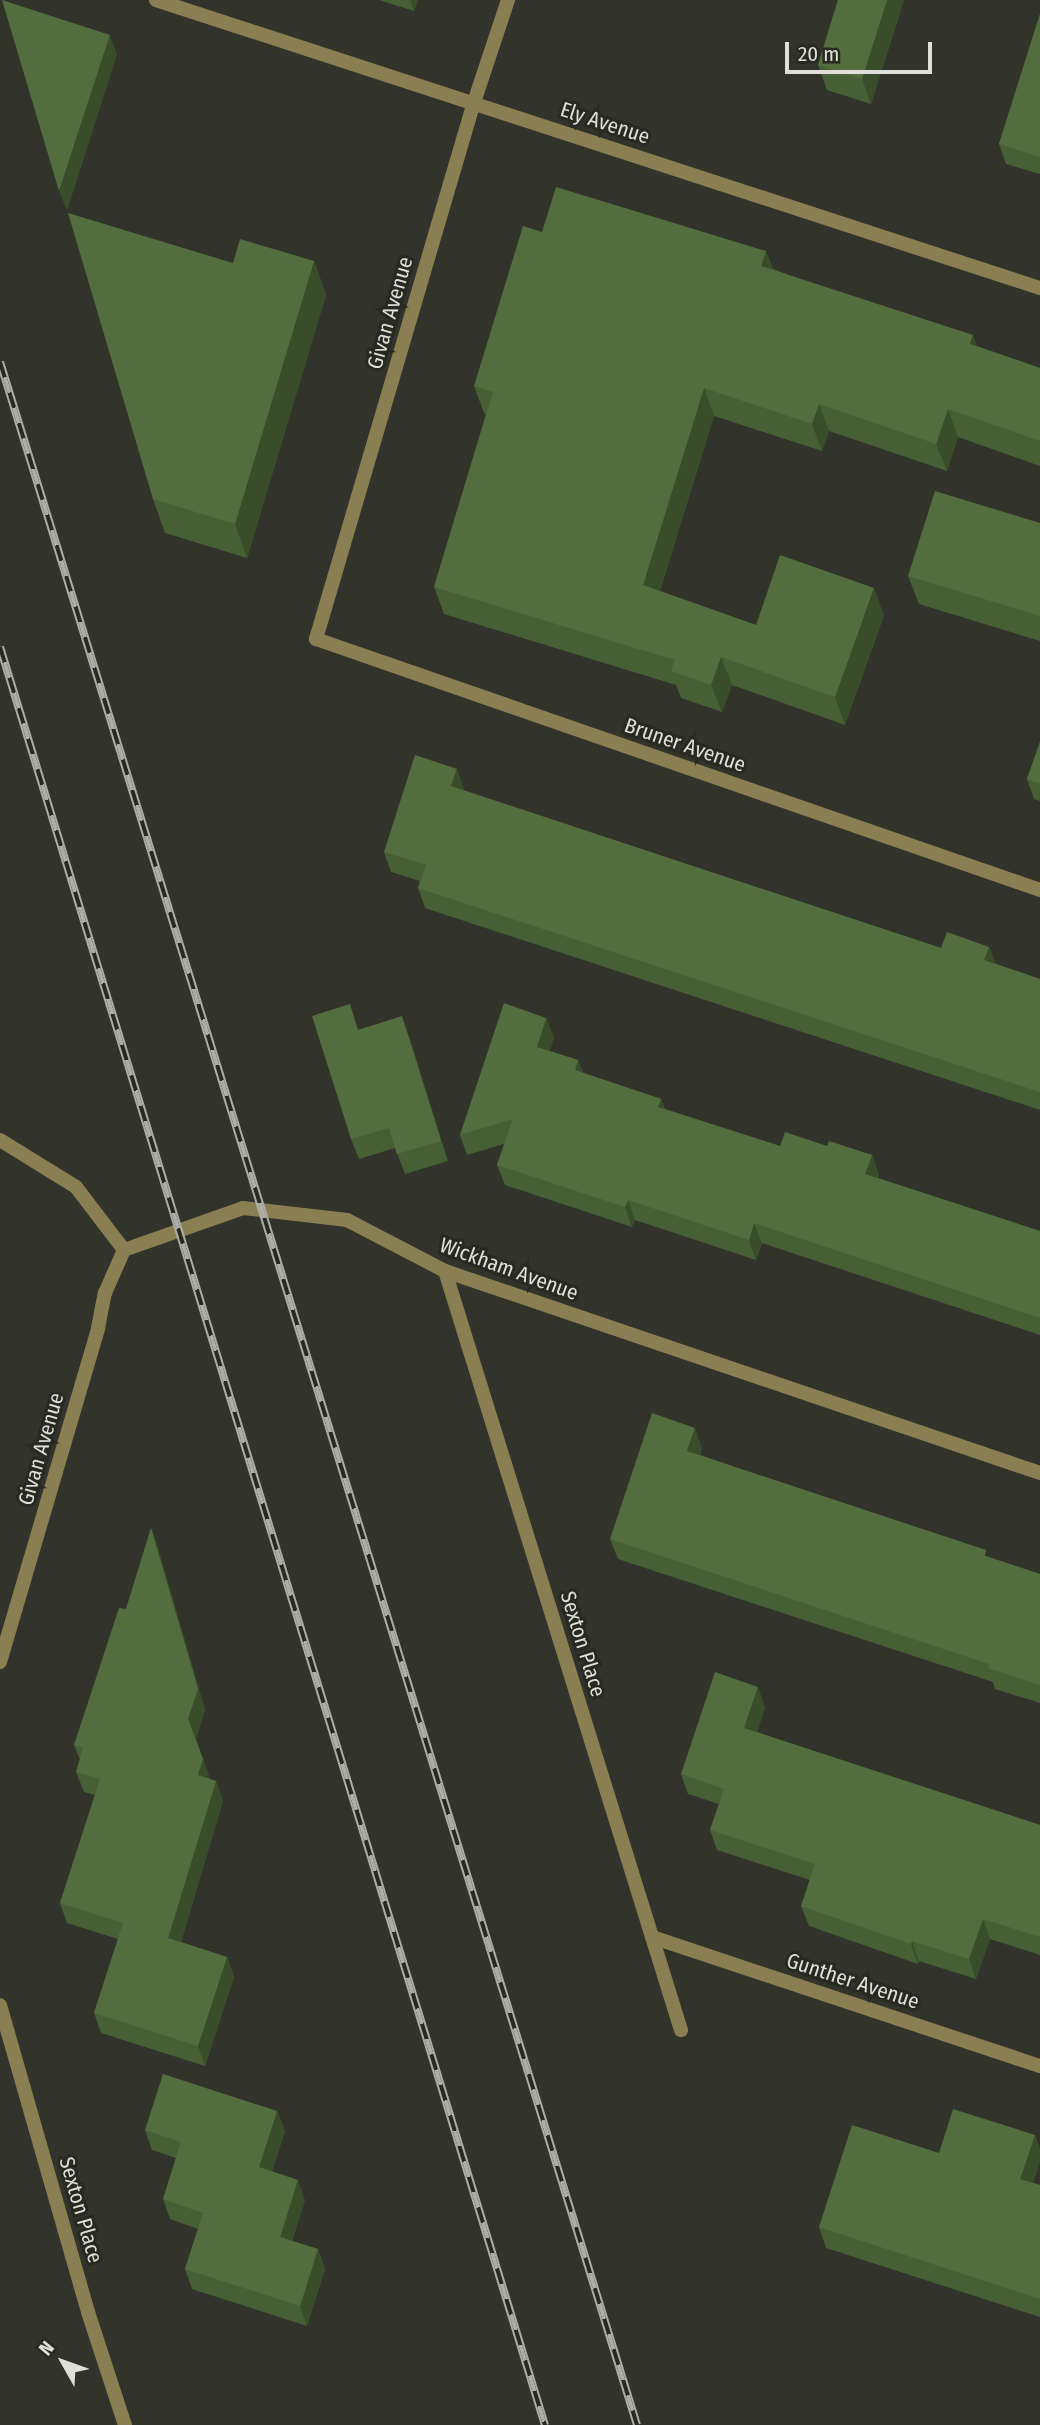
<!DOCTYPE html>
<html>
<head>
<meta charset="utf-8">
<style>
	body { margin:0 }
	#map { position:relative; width:1040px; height:2425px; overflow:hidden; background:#32332a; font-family:"Fira Sans Condensed",sans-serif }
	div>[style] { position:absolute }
	.street>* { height:14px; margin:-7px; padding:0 7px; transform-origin:7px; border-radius:7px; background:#8a7f53 }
	.rail>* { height:8px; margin-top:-4px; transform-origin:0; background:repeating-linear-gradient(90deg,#282920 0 16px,#acada6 0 32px); box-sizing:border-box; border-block:2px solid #acada6 }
	.wall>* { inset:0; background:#475f35 }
	.shaded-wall>* { inset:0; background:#394d2b }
	.building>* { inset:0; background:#526e3e }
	span { translate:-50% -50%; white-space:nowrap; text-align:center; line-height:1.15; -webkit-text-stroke:6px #282920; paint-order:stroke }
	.street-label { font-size:21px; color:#dfe0da }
	.north { position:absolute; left:28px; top:2327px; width:70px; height:70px; -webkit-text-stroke:5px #282920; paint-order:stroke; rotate:310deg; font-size:19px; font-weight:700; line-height:28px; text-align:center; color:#dfe0da }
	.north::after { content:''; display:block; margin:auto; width:24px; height:32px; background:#dfe0da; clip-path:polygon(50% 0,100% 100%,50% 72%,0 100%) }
	.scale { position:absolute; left:785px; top:42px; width:147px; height:32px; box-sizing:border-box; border:4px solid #dfe0da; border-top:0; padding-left:9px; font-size:21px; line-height:24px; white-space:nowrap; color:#dfe0da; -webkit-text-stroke:5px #282920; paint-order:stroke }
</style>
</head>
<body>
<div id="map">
	<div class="street">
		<div style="left:156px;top:0;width:930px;rotate:18.05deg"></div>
		<div style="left:508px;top:0;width:108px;rotate:108.4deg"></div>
		<div style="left:474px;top:102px;width:560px;rotate:106.4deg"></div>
		<div style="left:316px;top:639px;width:766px;rotate:19.12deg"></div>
		<div style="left:0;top:1140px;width:89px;rotate:31.7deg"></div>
		<div style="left:76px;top:1187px;width:79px;rotate:52.7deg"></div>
		<div style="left:124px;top:1250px;width:126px;rotate:-19.4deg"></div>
		<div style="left:243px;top:1208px;width:105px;rotate:6.6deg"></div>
		<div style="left:347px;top:1220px;width:110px;rotate:27.5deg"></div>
		<div style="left:445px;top:1271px;width:628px;rotate:18.75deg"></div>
		<div style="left:445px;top:1271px;width:795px;rotate:72.73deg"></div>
		<div style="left:0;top:1662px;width:348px;rotate:-73.6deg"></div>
		<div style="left:98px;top:1328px;width:36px;rotate:-79deg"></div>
		<div style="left:105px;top:1293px;width:47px;rotate:-66.2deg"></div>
		<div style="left:652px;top:1937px;width:409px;rotate:18.4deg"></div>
		<div style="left:0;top:2005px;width:319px;rotate:74deg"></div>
		<div style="left:88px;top:2312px;width:119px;rotate:71.9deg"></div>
	</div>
	<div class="rail">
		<div style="left:0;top:362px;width:2159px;rotate:72.84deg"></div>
		<div style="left:0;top:647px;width:1860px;rotate:72.96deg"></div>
	</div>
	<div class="wall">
		<div style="clip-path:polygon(379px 0,418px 0,414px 11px)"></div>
		<div style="clip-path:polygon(838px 0,904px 0,871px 104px,827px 90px,818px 65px)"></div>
		<div style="clip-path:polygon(1040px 14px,1040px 174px,1006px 164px,999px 144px)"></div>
		<div style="clip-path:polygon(542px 232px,766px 251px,773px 269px,977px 346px,1040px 368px,1040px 466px,958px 437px,947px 471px,829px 431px,822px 451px,714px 416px,660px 591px,756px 625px,884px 615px,845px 725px,732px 685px,722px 712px,681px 698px,676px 685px,444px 614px,434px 587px,486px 414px,484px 413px,474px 386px)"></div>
		<div style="clip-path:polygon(314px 261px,326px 295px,247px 558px,165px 533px,153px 499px,233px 263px)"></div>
		<div style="clip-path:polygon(1040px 523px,1040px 641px,919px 604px,908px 576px)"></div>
		<div style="clip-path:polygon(1040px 742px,1040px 801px,1034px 799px,1027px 779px)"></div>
		<div style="clip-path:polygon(464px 789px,464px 791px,941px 948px,989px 947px,996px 964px,1040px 979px,1040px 1110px,425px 908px,418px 888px,420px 881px,391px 872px,384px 852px)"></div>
		<div style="clip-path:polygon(546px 1018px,554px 1038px,549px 1051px,578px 1060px,583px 1073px,661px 1099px,665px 1109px,780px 1146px,827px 1146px,872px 1155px,879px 1175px,878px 1178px,1040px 1231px,1040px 1335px,762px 1243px,756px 1260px,635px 1220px,632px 1227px,505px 1185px,497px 1165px,504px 1144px,467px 1155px,460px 1135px)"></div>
		<div style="clip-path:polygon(359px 1029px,409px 1036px,448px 1161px,405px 1174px,395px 1148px,359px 1159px,351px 1139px)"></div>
		<div style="clip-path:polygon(702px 1448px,700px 1455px,989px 1557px,1040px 1574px,1040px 1703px,995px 1689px,993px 1682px,618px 1559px,610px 1539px)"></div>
		<div style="clip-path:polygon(151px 1528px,158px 1548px,205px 1710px,196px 1739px,210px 1779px,216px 1781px,223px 1801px,181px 1942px,227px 1957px,234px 1977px,205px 2066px,101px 2033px,94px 2013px,118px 1939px,67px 1923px,60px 1903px,95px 1795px,84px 1792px,76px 1772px,80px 1760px,74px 1745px,126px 1609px)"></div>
		<div style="clip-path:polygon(765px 1707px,757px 1732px,1040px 1825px,1040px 1955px,990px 1939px,976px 1979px,919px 1961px,918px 1964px,809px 1926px,801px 1906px,810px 1880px,717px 1850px,710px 1830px,719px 1804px,688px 1794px,681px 1774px)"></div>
		<div style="clip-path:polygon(277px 2111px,285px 2131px,272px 2171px,305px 2200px,292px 2241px,318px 2249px,325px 2269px,307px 2326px,192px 2289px,185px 2269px,198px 2229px,170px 2219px,163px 2199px,176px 2158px,152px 2150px,145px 2130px)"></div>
		<div style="clip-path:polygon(1035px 2135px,1040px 2150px,1040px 2161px,1033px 2183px,1040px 2185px,1040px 2317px,826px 2248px,819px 2227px,939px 2153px)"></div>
	</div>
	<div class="shaded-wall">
		<div style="clip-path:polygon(410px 0,418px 0,414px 11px)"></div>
		<div style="clip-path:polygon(887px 0,904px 0,871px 104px,862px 79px)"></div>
		<div style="clip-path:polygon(110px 35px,117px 55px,67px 211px,59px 191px)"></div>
		<div style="clip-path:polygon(766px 251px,776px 278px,761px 266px)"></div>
		<div style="clip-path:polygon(314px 261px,326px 295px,247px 558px,235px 524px)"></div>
		<div style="clip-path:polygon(973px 335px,983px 363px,970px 344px)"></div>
		<div style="clip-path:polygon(704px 388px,714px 416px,653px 613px,643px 585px)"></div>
		<div style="clip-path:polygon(819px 404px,829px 431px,822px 451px,812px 424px)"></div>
		<div style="clip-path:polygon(948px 409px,958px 437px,947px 471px,936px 444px)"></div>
		<div style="clip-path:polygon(874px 588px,884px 615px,845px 725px,835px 697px)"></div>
		<div style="clip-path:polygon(721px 657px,732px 685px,722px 712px,711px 685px)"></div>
		<div style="clip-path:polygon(457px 769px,464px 789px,458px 806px,451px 786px)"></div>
		<div style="clip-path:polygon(989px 947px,997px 967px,984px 960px)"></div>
		<div style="clip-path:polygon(402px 1016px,409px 1036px,448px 1161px,441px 1141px)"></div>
		<div style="clip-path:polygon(546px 1018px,554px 1038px,544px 1067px,537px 1047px)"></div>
		<div style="clip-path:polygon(578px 1060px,585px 1080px,575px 1070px)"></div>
		<div style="clip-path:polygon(661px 1099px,668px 1119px,658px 1107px)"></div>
		<div style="clip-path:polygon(872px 1155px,879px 1175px,873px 1194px,865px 1174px)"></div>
		<div style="clip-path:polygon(628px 1200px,635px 1220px,632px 1227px,625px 1207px)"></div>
		<div style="clip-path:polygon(754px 1223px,762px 1243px,756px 1260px,749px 1240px)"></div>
		<div style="clip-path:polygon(695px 1428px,702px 1448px,694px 1471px,687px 1451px)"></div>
		<div style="clip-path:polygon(151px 1528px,158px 1548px,205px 1710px,196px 1739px,210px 1779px,198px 1775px,188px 1719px)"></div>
		<div style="clip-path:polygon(758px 1687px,765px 1707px,752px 1748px,744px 1728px)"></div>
		<div style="clip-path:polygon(216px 1781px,223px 1801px,176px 1958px,168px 1938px)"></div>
		<div style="clip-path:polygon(983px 1919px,990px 1939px,976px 1979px,969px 1959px)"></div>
		<div style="clip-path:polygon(912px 1941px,919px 1961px,918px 1964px,911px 1944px)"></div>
		<div style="clip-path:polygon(227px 1957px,234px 1977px,205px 2066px,198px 2046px)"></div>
		<div style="clip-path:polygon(277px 2111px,285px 2131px,266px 2187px,259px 2167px)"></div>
		<div style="clip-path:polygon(1035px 2135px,1040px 2150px,1040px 2161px,1028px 2199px,1020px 2179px)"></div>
		<div style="clip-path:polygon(298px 2180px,305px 2200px,287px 2257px,280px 2237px)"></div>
		<div style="clip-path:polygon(318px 2249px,325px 2269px,307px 2326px,300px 2306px)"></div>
	</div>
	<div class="building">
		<div style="clip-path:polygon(2px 0,110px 35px,59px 191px)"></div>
		<div style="clip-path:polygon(838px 0,887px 0,862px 79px,818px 65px)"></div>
		<div style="clip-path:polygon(1040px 14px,1040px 157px,999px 144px)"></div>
		<div style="clip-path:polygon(556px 187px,766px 251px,761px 266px,973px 335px,970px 344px,1040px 368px,1040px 441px,948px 409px,936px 444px,819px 404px,812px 424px,704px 388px,643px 585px,756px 625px,780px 555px,874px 588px,835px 697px,721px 657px,711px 685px,671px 671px,675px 660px,434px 587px,493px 392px,474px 386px,523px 226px,542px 232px)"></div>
		<div style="clip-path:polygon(68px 213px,233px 263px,240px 239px,314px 261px,235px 524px,153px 499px)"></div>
		<div style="clip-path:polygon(935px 491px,1040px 523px,1040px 616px,908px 576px)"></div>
		<div style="clip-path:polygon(1040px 742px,1040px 784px,1027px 779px)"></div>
		<div style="clip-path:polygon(415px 755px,457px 769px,451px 786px,941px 948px,947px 932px,989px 947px,984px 960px,1040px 979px,1040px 1092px,418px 888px,426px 865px,384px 852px)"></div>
		<div style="clip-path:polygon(504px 1003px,546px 1018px,537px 1047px,578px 1060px,575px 1070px,661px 1099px,658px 1107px,780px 1146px,785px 1132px,827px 1146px,829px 1141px,872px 1155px,865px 1174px,1040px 1231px,1040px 1318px,754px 1223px,749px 1240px,628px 1200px,625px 1207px,497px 1165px,513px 1119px,460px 1135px)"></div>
		<div style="clip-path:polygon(350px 1004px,358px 1030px,402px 1016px,441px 1141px,397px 1154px,389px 1128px,351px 1139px,312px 1016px)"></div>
		<div style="clip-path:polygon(652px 1413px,695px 1428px,687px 1451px,986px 1550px,985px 1556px,1040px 1574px,1040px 1685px,988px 1668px,989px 1664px,610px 1539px)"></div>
		<div style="clip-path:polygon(151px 1528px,198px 1689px,188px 1719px,203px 1759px,198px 1775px,216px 1781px,168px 1938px,227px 1957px,198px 2046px,94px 2013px,123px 1923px,60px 1903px,100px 1779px,76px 1772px,83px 1748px,74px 1745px,119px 1608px,126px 1609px)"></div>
		<div style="clip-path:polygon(715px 1672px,758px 1687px,744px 1728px,1040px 1825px,1040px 1937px,983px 1919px,969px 1959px,912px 1941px,911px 1944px,801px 1906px,815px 1864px,710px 1830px,724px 1789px,681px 1774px)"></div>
		<div style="clip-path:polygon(163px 2074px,277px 2111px,259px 2167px,298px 2180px,280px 2237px,318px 2249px,300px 2306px,185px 2269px,203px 2213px,163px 2199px,181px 2142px,145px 2130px)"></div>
		<div style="clip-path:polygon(953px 2109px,1035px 2135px,1020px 2179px,1040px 2185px,1040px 2299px,819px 2227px,852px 2125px,939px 2153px)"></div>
	</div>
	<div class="street-label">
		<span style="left:605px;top:123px;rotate:18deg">Ely Avenue</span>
		<span style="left:390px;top:313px;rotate:-74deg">Givan Avenue</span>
		<span style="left:685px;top:745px;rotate:19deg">Bruner Avenue</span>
		<span style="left:509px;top:1269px;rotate:20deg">Wickham Avenue</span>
		<span style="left:41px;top:1449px;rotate:-74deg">Givan Avenue</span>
		<span style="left:583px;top:1644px;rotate:73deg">Sexton Place</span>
		<span style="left:853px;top:1981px;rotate:18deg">Gunther Avenue</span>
		<span style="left:81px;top:2210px;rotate:74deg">Sexton Place</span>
	</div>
	<div class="north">N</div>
	<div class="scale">20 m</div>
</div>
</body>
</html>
